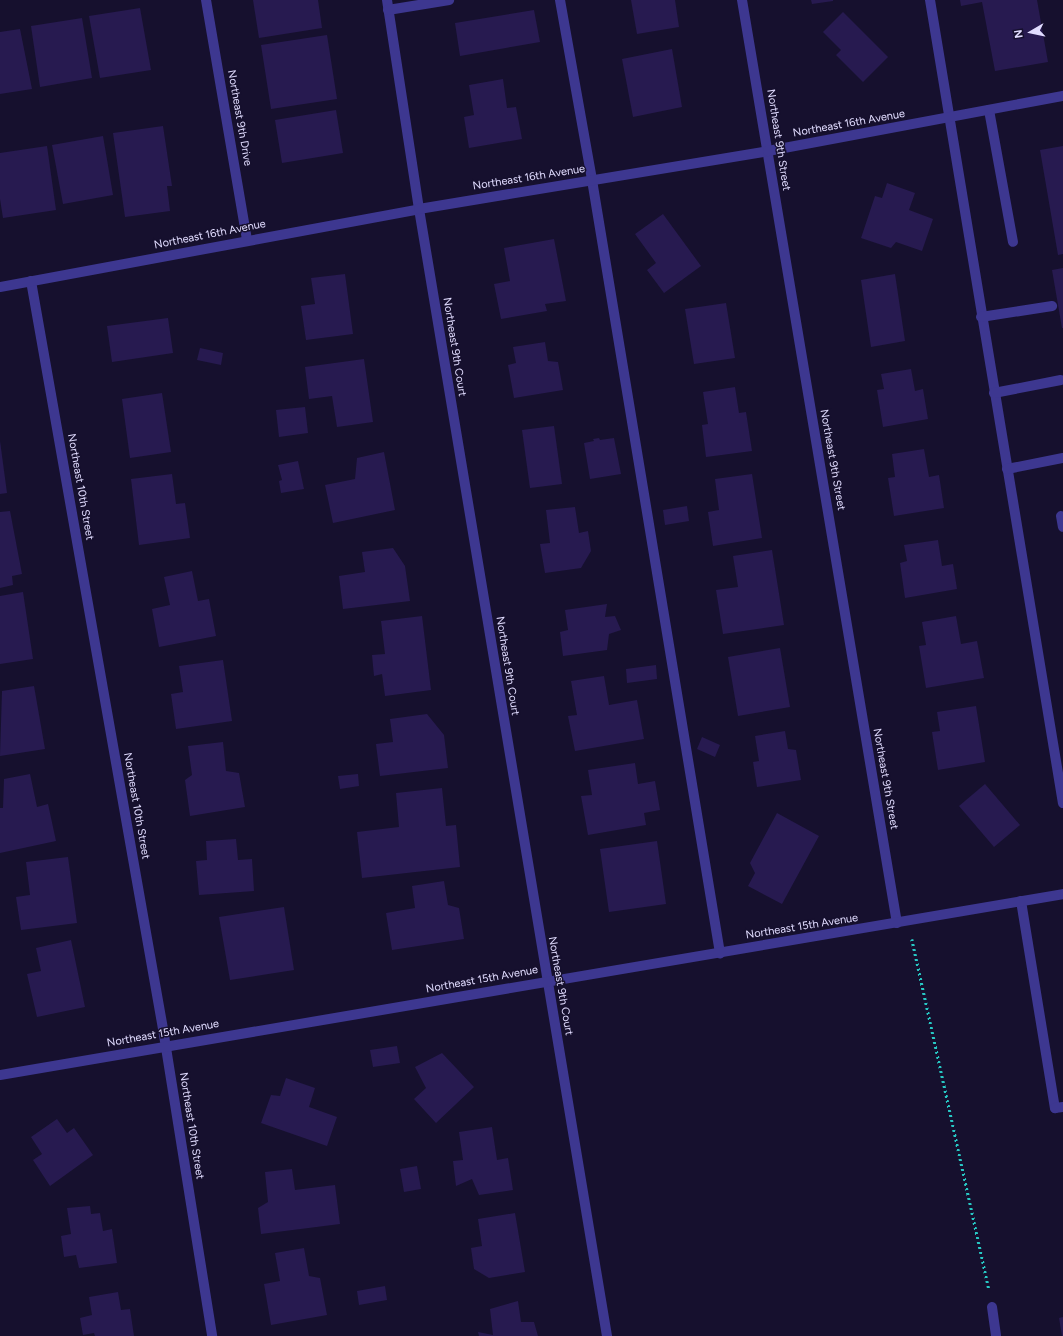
<!DOCTYPE html>
<html>
<head>
<meta charset="utf-8">
<style>
	body { margin:0 }
	#map { position:relative; width:1063px; height:1336px; overflow:hidden; background:#16102e; font-family:Figtree,sans-serif }
	div>[style] { position:absolute }
	.building>* { inset:0; background:#271a50 }
	.path>* { height:2.5px; margin-top:-1.25px; transform-origin:0; background:repeating-linear-gradient(90deg,#27c8c4 0 2px,transparent 0 5px) }
	.minor>* { height:10px; margin:-5px; padding:0 5px; transform-origin:5px; border-radius:5px; background:#3d3790 }
	span { translate:-50% -50%; white-space:nowrap; text-align:center; line-height:1.15; -webkit-text-stroke:3px #16102e; paint-order:stroke }
	.street-label { font-size:11px; color:#e1dcff }
	.north { position:absolute; left:1011px; top:12px; width:40px; height:40px; -webkit-text-stroke:3px #16102e; paint-order:stroke; rotate:261deg; font-size:11px; font-weight:700; line-height:16px; text-align:center; color:#e1dcff }
	.north::after { content:''; display:block; margin:auto; width:14px; height:18px; background:#e1dcff; clip-path:polygon(50% 0,100% 100%,50% 72%,0 100%) }
</style>
</head>
<body>
<div id="map">
	<div class="building">
		<div style="clip-path:polygon(253px 0,318px 0,322px 28px,259px 38px)"></div>
		<div style="clip-path:polygon(631px 0,675px 0,679px 27px,637px 34px)"></div>
		<div style="clip-path:polygon(811px 0,833px 0,833px 1px,812px 4px)"></div>
		<div style="clip-path:polygon(960px 0,1037px 0,1048px 62px,995px 71px,982px 2px,961px 6px)"></div>
		<div style="clip-path:polygon(140px 8px,151px 70px,100px 78px,89px 16px)"></div>
		<div style="clip-path:polygon(534px 10px,540px 42px,460px 56px,455px 23px)"></div>
		<div style="clip-path:polygon(843px 12px,888px 57px,863px 82px,836px 55px,841px 50px,823px 32px)"></div>
		<div style="clip-path:polygon(82px 18px,92px 78px,40px 87px,31px 26px)"></div>
		<div style="clip-path:polygon(20px 29px,32px 89px,0 94px,0 32px)"></div>
		<div style="clip-path:polygon(327px 35px,337px 99px,271px 109px,261px 45px)"></div>
		<div style="clip-path:polygon(672px 49px,682px 107px,633px 117px,622px 59px)"></div>
		<div style="clip-path:polygon(503px 79px,507px 108px,516px 107px,522px 139px,469px 148px,464px 117px,474px 115px,469px 85px)"></div>
		<div style="clip-path:polygon(336px 110px,343px 153px,282px 163px,275px 120px)"></div>
		<div style="clip-path:polygon(163px 126px,172px 186px,167px 186px,170px 211px,125px 217px,113px 133px)"></div>
		<div style="clip-path:polygon(103px 136px,113px 195px,63px 204px,52px 145px)"></div>
		<div style="clip-path:polygon(47px 146px,56px 210px,3px 218px,0 199px,0 153px)"></div>
		<div style="clip-path:polygon(1063px 146px,1063px 254px,1058px 255px,1040px 150px)"></div>
		<div style="clip-path:polygon(887px 183px,915px 193px,909px 210px,933px 219px,922px 251px,896px 242px,891px 248px,861px 238px,875px 196px,882px 198px)"></div>
		<div style="clip-path:polygon(663px 214px,701px 266px,664px 293px,647px 270px,656px 263px,635px 234px)"></div>
		<div style="clip-path:polygon(554px 239px,566px 301px,545px 304px,547px 311px,501px 319px,494px 284px,510px 281px,504px 248px)"></div>
		<div style="clip-path:polygon(1063px 268px,1063px 328px,1062px 328px,1052px 270px)"></div>
		<div style="clip-path:polygon(345px 274px,353px 334px,306px 340px,301px 306px,315px 304px,311px 278px)"></div>
		<div style="clip-path:polygon(895px 274px,905px 341px,871px 347px,861px 280px)"></div>
		<div style="clip-path:polygon(726px 303px,735px 358px,694px 364px,685px 309px)"></div>
		<div style="clip-path:polygon(168px 318px,173px 353px,112px 362px,107px 326px)"></div>
		<div style="clip-path:polygon(545px 342px,548px 361px,558px 362px,563px 390px,514px 398px,508px 365px,516px 363px,513px 347px)"></div>
		<div style="clip-path:polygon(200px 348px,223px 353px,221px 365px,197px 360px)"></div>
		<div style="clip-path:polygon(364px 359px,373px 422px,337px 427px,332px 396px,309px 399px,305px 367px)"></div>
		<div style="clip-path:polygon(911px 369px,915px 391px,923px 389px,928px 419px,883px 427px,877px 390px,884px 389px,881px 374px)"></div>
		<div style="clip-path:polygon(735px 387px,739px 413px,746px 412px,752px 451px,706px 457px,702px 425px,708px 424px,703px 392px)"></div>
		<div style="clip-path:polygon(162px 393px,171px 452px,130px 458px,122px 399px)"></div>
		<div style="clip-path:polygon(305px 407px,308px 433px,279px 437px,276px 410px)"></div>
		<div style="clip-path:polygon(554px 426px,562px 484px,530px 488px,522px 430px)"></div>
		<div style="clip-path:polygon(599px 438px,600px 440px,614px 438px,621px 474px,590px 479px,584px 443px,594px 441px,593px 439px)"></div>
		<div style="clip-path:polygon(0 441px,7px 493px,0 494px)"></div>
		<div style="clip-path:polygon(924px 449px,929px 477px,939px 475px,944px 508px,894px 516px,888px 478px,895px 477px,892px 454px)"></div>
		<div style="clip-path:polygon(384px 452px,395px 510px,333px 523px,325px 485px,355px 479px,357px 458px)"></div>
		<div style="clip-path:polygon(298px 461px,304px 489px,281px 493px,279px 481px,282px 480px,278px 465px)"></div>
		<div style="clip-path:polygon(172px 474px,176px 504px,185px 503px,190px 538px,139px 545px,131px 479px)"></div>
		<div style="clip-path:polygon(752px 474px,762px 538px,713px 546px,708px 512px,719px 510px,715px 479px)"></div>
		<div style="clip-path:polygon(687px 506px,689px 521px,665px 525px,663px 510px)"></div>
		<div style="clip-path:polygon(575px 507px,579px 533px,588px 531px,591px 551px,581px 568px,545px 573px,540px 544px,550px 543px,546px 510px)"></div>
		<div style="clip-path:polygon(10px 511px,22px 574px,12px 576px,13px 585px,0 588px,0 512px)"></div>
		<div style="clip-path:polygon(938px 540px,942px 566px,953px 564px,957px 589px,905px 598px,900px 563px,907px 561px,904px 545px)"></div>
		<div style="clip-path:polygon(393px 548px,405px 566px,410px 601px,343px 609px,339px 576px,365px 572px,362px 552px)"></div>
		<div style="clip-path:polygon(772px 550px,784px 625px,723px 634px,716px 590px,738px 587px,733px 556px)"></div>
		<div style="clip-path:polygon(192px 571px,198px 601px,209px 599px,216px 636px,159px 647px,152px 609px,170px 605px,164px 577px)"></div>
		<div style="clip-path:polygon(23px 592px,33px 659px,0 664px,0 596px)"></div>
		<div style="clip-path:polygon(607px 604px,605px 617px,615px 616px,621px 630px,609px 634px,607px 650px,563px 656px,560px 632px,568px 630px,565px 610px)"></div>
		<div style="clip-path:polygon(422px 616px,431px 690px,385px 696px,382px 674px,374px 676px,372px 655px,385px 654px,381px 621px)"></div>
		<div style="clip-path:polygon(956px 616px,961px 644px,977px 641px,984px 678px,926px 688px,919px 646px,926px 645px,922px 622px)"></div>
		<div style="clip-path:polygon(780px 648px,790px 707px,738px 716px,728px 657px)"></div>
		<div style="clip-path:polygon(223px 660px,232px 721px,176px 729px,171px 694px,183px 692px,179px 666px)"></div>
		<div style="clip-path:polygon(656px 665px,657px 679px,627px 683px,626px 669px)"></div>
		<div style="clip-path:polygon(604px 676px,609px 705px,637px 700px,644px 739px,575px 751px,568px 716px,577px 715px,571px 681px)"></div>
		<div style="clip-path:polygon(34px 686px,45px 749px,0 756px,2px 691px)"></div>
		<div style="clip-path:polygon(976px 706px,985px 762px,938px 770px,932px 732px,940px 731px,937px 712px)"></div>
		<div style="clip-path:polygon(427px 714px,444px 735px,448px 768px,380px 776px,376px 744px,393px 742px,390px 719px)"></div>
		<div style="clip-path:polygon(785px 731px,788px 749px,796px 750px,801px 780px,757px 787px,753px 762px,759px 761px,755px 736px)"></div>
		<div style="clip-path:polygon(702px 737px,720px 745px,715px 757px,697px 749px)"></div>
		<div style="clip-path:polygon(223px 742px,226px 771px,239px 773px,245px 807px,190px 816px,185px 780px,192px 775px,188px 746px)"></div>
		<div style="clip-path:polygon(635px 763px,638px 784px,655px 781px,660px 810px,644px 813px,646px 825px,588px 835px,581px 796px,592px 795px,588px 770px)"></div>
		<div style="clip-path:polygon(30px 774px,37px 807px,48px 804px,56px 841px,0 853px,0 808px,3px 808px,4px 779px)"></div>
		<div style="clip-path:polygon(358px 774px,359px 786px,340px 789px,338px 776px)"></div>
		<div style="clip-path:polygon(985px 784px,1020px 825px,994px 847px,959px 806px)"></div>
		<div style="clip-path:polygon(442px 788px,446px 826px,456px 825px,460px 867px,362px 878px,357px 832px,399px 827px,396px 793px)"></div>
		<div style="clip-path:polygon(777px 813px,819px 836px,782px 904px,748px 886px,755px 873px,750px 863px)"></div>
		<div style="clip-path:polygon(236px 839px,238px 860px,252px 859px,254px 891px,199px 895px,196px 861px,207px 860px,206px 841px)"></div>
		<div style="clip-path:polygon(657px 841px,666px 904px,609px 912px,600px 849px)"></div>
		<div style="clip-path:polygon(68px 857px,77px 923px,21px 930px,16px 897px,30px 895px,26px 862px)"></div>
		<div style="clip-path:polygon(444px 881px,448px 905px,459px 908px,464px 939px,392px 950px,386px 913px,415px 908px,412px 886px)"></div>
		<div style="clip-path:polygon(284px 907px,294px 970px,230px 980px,219px 917px)"></div>
		<div style="clip-path:polygon(71px 940px,85px 1007px,37px 1017px,27px 974px,41px 971px,36px 948px)"></div>
		<div style="clip-path:polygon(397px 1046px,400px 1063px,373px 1067px,370px 1050px)"></div>
		<div style="clip-path:polygon(442px 1053px,474px 1087px,436px 1123px,414px 1099px,426px 1088px,415px 1067px)"></div>
		<div style="clip-path:polygon(286px 1078px,315px 1088px,309px 1107px,337px 1117px,327px 1146px,261px 1123px,271px 1095px,280px 1096px)"></div>
		<div style="clip-path:polygon(57px 1119px,67px 1133px,74px 1128px,93px 1155px,50px 1186px,33px 1160px,42px 1154px,31px 1137px)"></div>
		<div style="clip-path:polygon(492px 1127px,497px 1160px,508px 1158px,513px 1190px,479px 1195px,472px 1179px,456px 1186px,453px 1161px,463px 1160px,459px 1132px)"></div>
		<div style="clip-path:polygon(417px 1166px,421px 1189px,404px 1192px,400px 1169px)"></div>
		<div style="clip-path:polygon(292px 1169px,295px 1190px,335px 1185px,340px 1224px,261px 1234px,258px 1208px,268px 1202px,265px 1172px)"></div>
		<div style="clip-path:polygon(90px 1206px,91px 1214px,100px 1213px,103px 1231px,112px 1229px,117px 1263px,79px 1268px,76px 1255px,64px 1257px,61px 1236px,71px 1234px,67px 1208px)"></div>
		<div style="clip-path:polygon(515px 1213px,525px 1272px,489px 1278px,474px 1269px,471px 1248px,482px 1246px,478px 1219px)"></div>
		<div style="clip-path:polygon(304px 1248px,309px 1276px,320px 1278px,327px 1315px,271px 1325px,264px 1284px,280px 1281px,275px 1253px)"></div>
		<div style="clip-path:polygon(385px 1286px,387px 1300px,359px 1305px,357px 1291px)"></div>
		<div style="clip-path:polygon(118px 1292px,121px 1310px,130px 1309px,134px 1336px,95px 1336px,94px 1333px,83px 1335px,80px 1318px,92px 1315px,89px 1297px)"></div>
		<div style="clip-path:polygon(518px 1301px,521px 1322px,534px 1322px,538px 1336px,479px 1336px,478px 1332px,493px 1335px,490px 1309px)"></div>
		<div style="clip-path:polygon(1063px 1317px,1063px 1336px,1062px 1336px,1059px 1318px)"></div>
	</div>
	<div class="path">
		<div style="left:912px;top:939px;width:358px;rotate:77.6deg"></div>
	</div>
	<div class="minor">
		<div style="left:206px;top:0;width:243px;rotate:80.3deg"></div>
		<div style="left:387px;top:0;width:211px;rotate:81.3deg"></div>
		<div style="left:419px;top:209px;width:1143px;rotate:80.53deg"></div>
		<div style="left:560px;top:0;width:183px;rotate:79.9deg"></div>
		<div style="left:592px;top:180px;width:784px;rotate:80.6deg"></div>
		<div style="left:742px;top:0;width:936px;rotate:80.47deg"></div>
		<div style="left:930px;top:0;width:814px;rotate:80.6deg"></div>
		<div style="left:388px;top:10px;width:62px;rotate:-9.3deg"></div>
		<div style="left:989px;top:110px;width:134px;rotate:79.7deg"></div>
		<div style="left:31px;top:281px;width:760px;rotate:79.99deg"></div>
		<div style="left:163px;top:1029px;width:311px;rotate:80.9deg"></div>
		<div style="left:0;top:287px;width:426px;rotate:-10.5deg"></div>
		<div style="left:419px;top:209px;width:354px;rotate:-9.4deg"></div>
		<div style="left:768px;top:151px;width:300px;rotate:-10.6deg"></div>
		<div style="left:981px;top:317px;width:72px;rotate:-8.8deg"></div>
		<div style="left:994px;top:393px;width:68px;rotate:-11deg"></div>
		<div style="left:1007px;top:469px;width:57px;rotate:-11.1deg"></div>
		<div style="left:1061px;top:516px;width:11px;rotate:80deg"></div>
		<div style="left:1021px;top:901px;width:210px;rotate:80.7deg"></div>
		<div style="left:1055px;top:1108px;width:8px;rotate:-7deg"></div>
		<div style="left:0;top:1075px;width:1078px;rotate:-9.66deg"></div>
		<div style="left:992px;top:1307px;width:29px;rotate:82deg"></div>
	</div>
	<div class="street-label">
		<span style="left:239px;top:118px;rotate:80deg">Northeast 9th Drive</span>
		<span style="left:849px;top:124px;rotate:-10deg">Northeast 16th Avenue</span>
		<span style="left:778px;top:140px;rotate:81deg">Northeast 9th Street</span>
		<span style="left:529px;top:178px;rotate:-9deg">Northeast 16th Avenue</span>
		<span style="left:210px;top:235px;rotate:-11deg">Northeast 16th Avenue</span>
		<span style="left:454px;top:347px;rotate:81deg">Northeast 9th Court</span>
		<span style="left:832px;top:460px;rotate:80deg">Northeast 9th Street</span>
		<span style="left:80px;top:487px;rotate:80deg">Northeast 10th Street</span>
		<span style="left:507px;top:666px;rotate:81deg">Northeast 9th Court</span>
		<span style="left:885px;top:779px;rotate:80deg">Northeast 9th Street</span>
		<span style="left:136px;top:806px;rotate:80deg">Northeast 10th Street</span>
		<span style="left:802px;top:927px;rotate:-9deg">Northeast 15th Avenue</span>
		<span style="left:482px;top:980px;rotate:-10deg">Northeast 15th Avenue</span>
		<span style="left:560px;top:986px;rotate:80deg">Northeast 9th Court</span>
		<span style="left:163px;top:1034px;rotate:-10deg">Northeast 15th Avenue</span>
		<span style="left:191px;top:1126px;rotate:81deg">Northeast 10th Street</span>
	</div>
	<div class="north">N</div>
</div>
</body>
</html>
